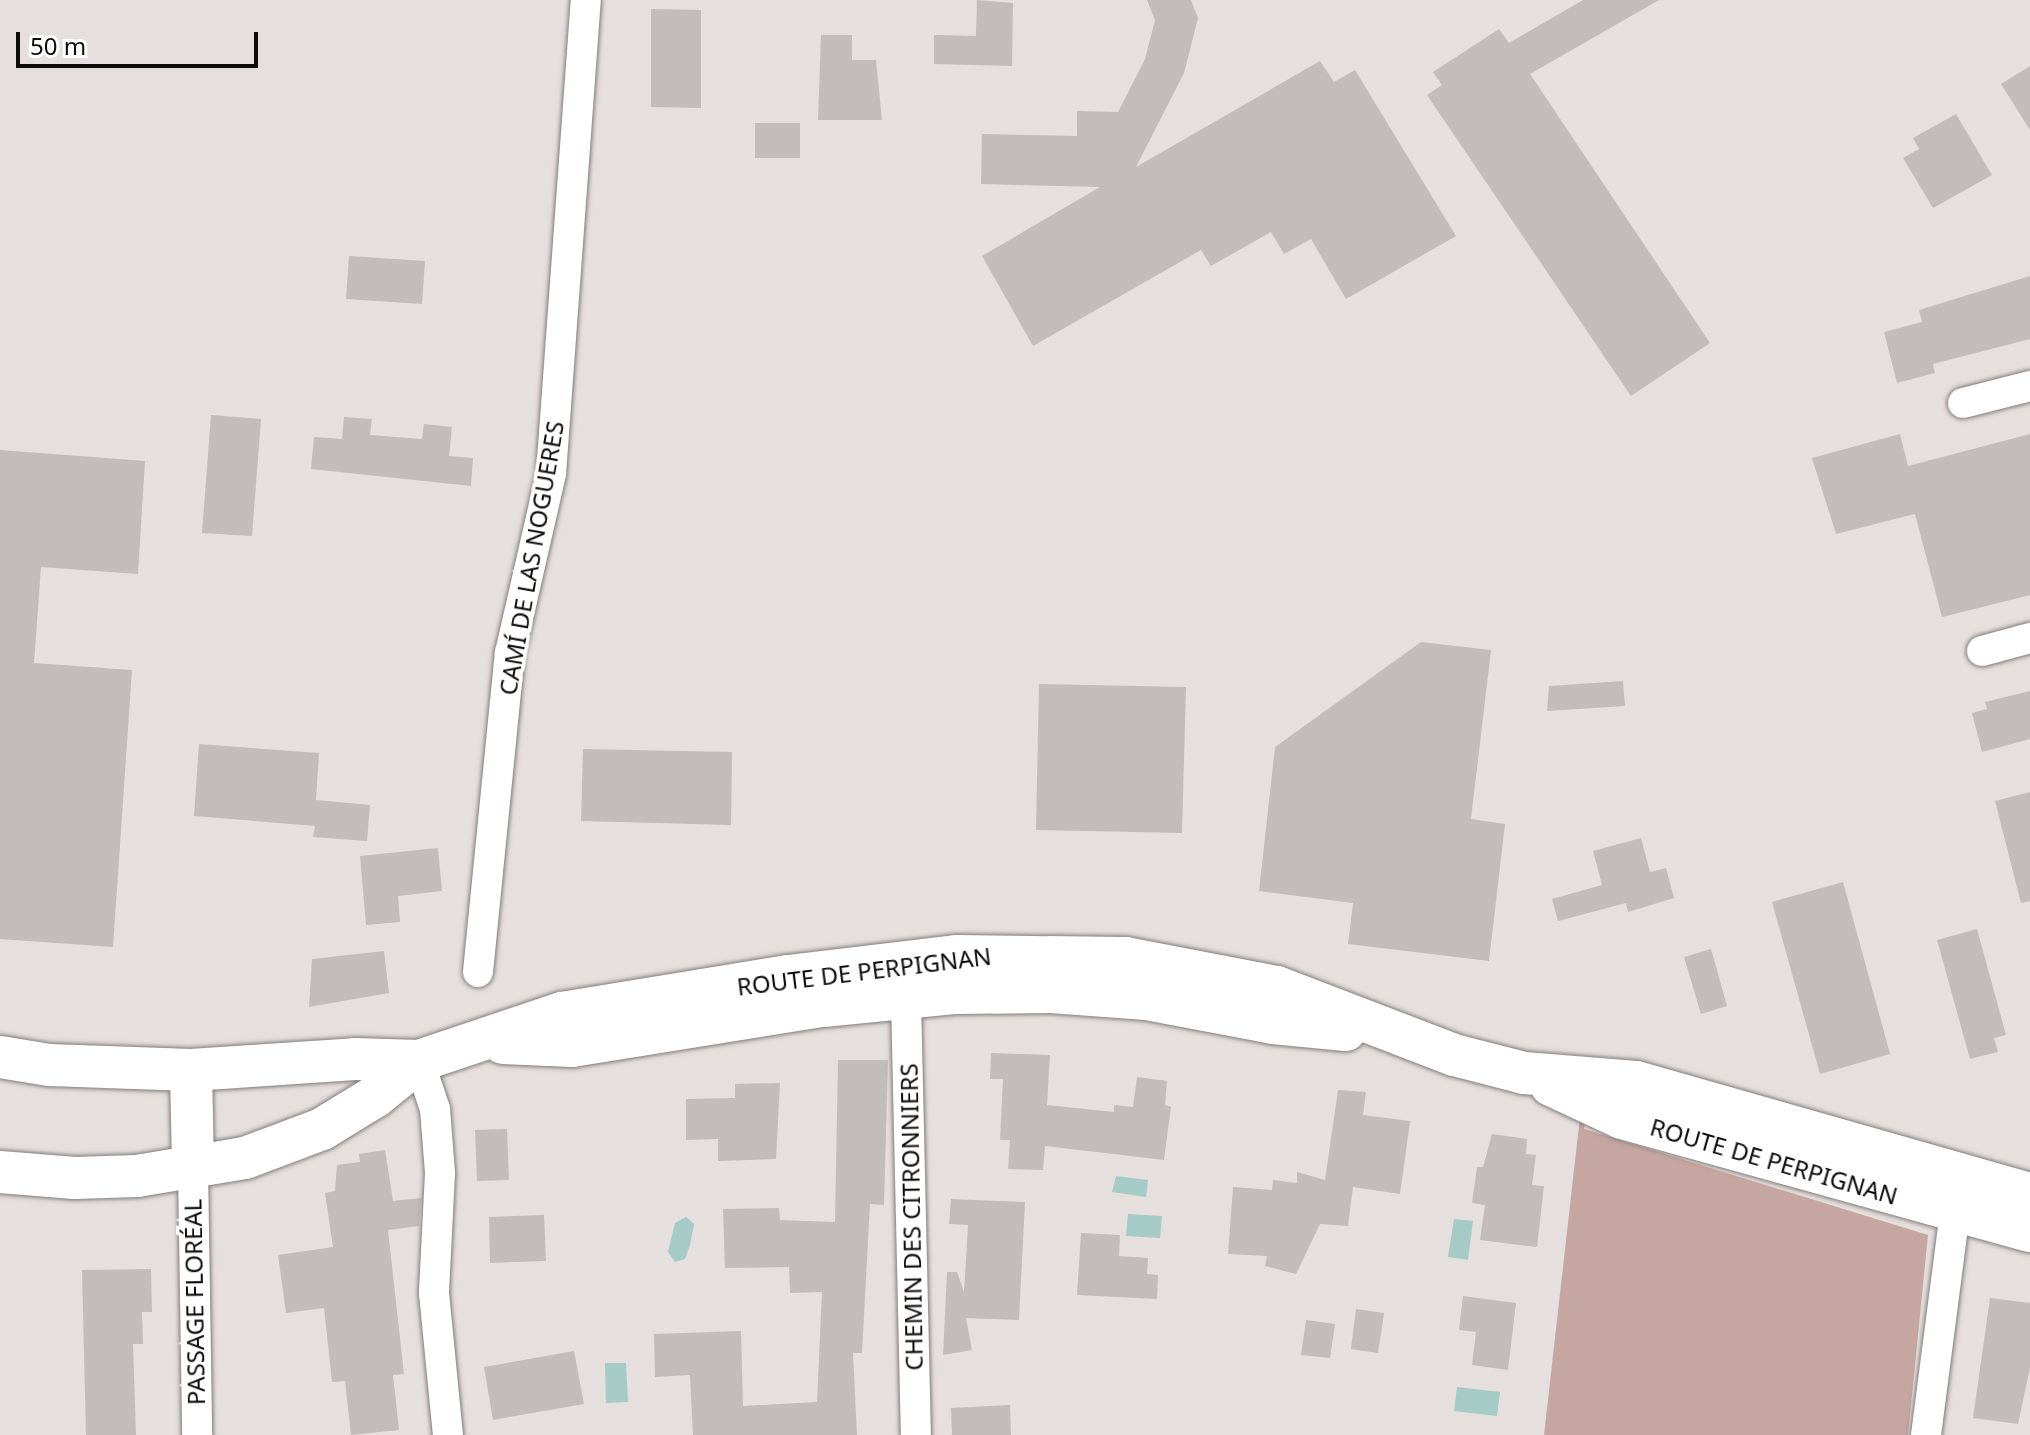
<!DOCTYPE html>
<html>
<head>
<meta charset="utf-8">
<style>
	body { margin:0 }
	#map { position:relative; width:2030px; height:1435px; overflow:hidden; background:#e5dfde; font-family:"Noto Sans",sans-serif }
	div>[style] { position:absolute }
	.green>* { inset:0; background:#c6a6a0 }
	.water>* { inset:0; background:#a6cbc6 }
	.building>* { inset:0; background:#c2bcbb }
	.roads { filter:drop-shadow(0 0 2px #827d7c) drop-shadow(0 0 2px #827d7c) }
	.street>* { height:30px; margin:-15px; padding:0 15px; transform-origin:15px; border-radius:15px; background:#fff }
	.secondary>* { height:42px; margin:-21px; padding:0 21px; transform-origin:21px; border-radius:21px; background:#fff }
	span { translate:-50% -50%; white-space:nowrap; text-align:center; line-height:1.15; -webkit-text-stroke:7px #fff; paint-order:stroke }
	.street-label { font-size:24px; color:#0e0c0b }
	.scale { position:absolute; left:16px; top:32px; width:242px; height:36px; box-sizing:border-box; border:4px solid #0e0c0b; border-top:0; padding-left:10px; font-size:24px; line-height:28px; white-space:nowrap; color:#0e0c0b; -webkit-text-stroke:6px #fff; paint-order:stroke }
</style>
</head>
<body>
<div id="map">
	<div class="green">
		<div style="clip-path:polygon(1586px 1105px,1584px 1129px,1928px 1235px,1908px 1435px,1544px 1435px,1581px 1108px)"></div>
	</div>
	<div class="water">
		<div style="clip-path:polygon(1116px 1176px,1148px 1180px,1146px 1197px,1112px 1192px)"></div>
		<div style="clip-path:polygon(1128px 1214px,1162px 1216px,1160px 1238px,1126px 1236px)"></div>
		<div style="clip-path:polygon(686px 1217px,694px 1224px,690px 1245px,685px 1259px,675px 1262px,668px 1252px,675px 1223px)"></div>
		<div style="clip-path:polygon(1454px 1219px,1473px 1221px,1468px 1260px,1448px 1257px)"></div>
		<div style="clip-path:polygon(605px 1363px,626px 1363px,628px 1402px,606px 1403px)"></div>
		<div style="clip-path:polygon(1457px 1387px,1500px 1392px,1497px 1416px,1454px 1411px)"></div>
	</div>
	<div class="building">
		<div style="clip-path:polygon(977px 0,1013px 3px,1012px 66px,934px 64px,934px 35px,976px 36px)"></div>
		<div style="clip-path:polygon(1147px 0,1191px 0,1198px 18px,1184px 73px,1136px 167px,1320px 61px,1334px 82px,1355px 70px,1456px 236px,1346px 299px,1311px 239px,1284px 254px,1271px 232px,1211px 266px,1201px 250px,1033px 346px,982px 256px,1100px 187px,981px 184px,982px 134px,1077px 136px,1077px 111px,1118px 112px,1145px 59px,1155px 20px)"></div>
		<div style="clip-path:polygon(1583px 0,1659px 0,1530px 74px,1710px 343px,1631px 396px,1427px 95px,1442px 85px,1433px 72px,1499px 29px,1509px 43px)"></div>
		<div style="clip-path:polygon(651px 9px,701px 10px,701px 108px,651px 107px)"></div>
		<div style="clip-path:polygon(821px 35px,852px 35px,852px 60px,876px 60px,882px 120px,818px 120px)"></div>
		<div style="clip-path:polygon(2030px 66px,2030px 130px,2001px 84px)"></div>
		<div style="clip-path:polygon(1956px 114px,1992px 175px,1933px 208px,1903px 158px,1919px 149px,1913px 138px)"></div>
		<div style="clip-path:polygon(755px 123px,800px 123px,800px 158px,755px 158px)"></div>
		<div style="clip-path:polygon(349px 256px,425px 261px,422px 304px,346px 299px)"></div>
		<div style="clip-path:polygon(2030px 276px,2030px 339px,1933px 364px,1935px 373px,1897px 383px,1884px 332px,1922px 322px,1919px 310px)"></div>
		<div style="clip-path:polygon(211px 415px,261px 419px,252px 536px,202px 533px)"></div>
		<div style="clip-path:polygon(344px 417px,372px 419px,370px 435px,422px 439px,424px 424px,452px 427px,449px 456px,473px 458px,471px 486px,311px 469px,314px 437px,342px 439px)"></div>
		<div style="clip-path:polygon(1900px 434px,1908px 466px,2030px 434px,2030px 595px,1942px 617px,1915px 514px,1836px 534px,1812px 458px)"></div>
		<div style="clip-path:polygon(0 450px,145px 461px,138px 574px,41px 567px,34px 663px,132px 670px,113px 947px,0 939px)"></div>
		<div style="clip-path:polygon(1421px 642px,1491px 650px,1471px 819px,1505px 824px,1489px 961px,1348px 944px,1353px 903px,1259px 891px,1275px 747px)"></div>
		<div style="clip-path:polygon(1623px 681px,1625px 706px,1547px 711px,1549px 686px)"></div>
		<div style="clip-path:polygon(1039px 684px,1186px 687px,1182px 833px,1036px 830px)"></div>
		<div style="clip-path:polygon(2030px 691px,2030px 739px,1982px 752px,1972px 713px,1987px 709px,1985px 702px)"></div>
		<div style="clip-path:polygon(199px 744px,319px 753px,316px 800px,370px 805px,367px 841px,313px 837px,315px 826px,194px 816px)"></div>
		<div style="clip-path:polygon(583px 749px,732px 752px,731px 825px,581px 821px)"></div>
		<div style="clip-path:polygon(2030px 792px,2030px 901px,2021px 903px,1995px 801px)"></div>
		<div style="clip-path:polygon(1641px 838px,1650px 872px,1666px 868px,1674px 898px,1628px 912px,1626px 903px,1558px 921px,1552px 899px,1602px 885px,1593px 851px)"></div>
		<div style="clip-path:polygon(438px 848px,442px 891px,398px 896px,400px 922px,366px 925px,360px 856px)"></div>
		<div style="clip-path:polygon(1843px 882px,1890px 1054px,1820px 1074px,1772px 902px)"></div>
		<div style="clip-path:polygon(1977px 929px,2006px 1035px,1994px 1038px,1998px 1052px,1970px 1059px,1937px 940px)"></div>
		<div style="clip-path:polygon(1711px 949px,1727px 1006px,1701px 1014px,1684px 957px)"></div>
		<div style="clip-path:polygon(384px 951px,389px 993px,309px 1007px,312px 959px)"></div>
		<div style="clip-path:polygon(991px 1053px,1050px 1055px,1047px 1105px,1114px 1112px,1114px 1105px,1133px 1107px,1137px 1077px,1167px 1081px,1165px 1105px,1171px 1107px,1164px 1160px,1045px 1146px,1043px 1170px,1008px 1169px,1010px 1140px,1000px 1140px,1003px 1079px,990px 1079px)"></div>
		<div style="clip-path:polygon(838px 1060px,888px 1060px,884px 1205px,870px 1204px,862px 1353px,853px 1353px,857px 1435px,693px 1435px,690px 1375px,655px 1377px,654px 1334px,741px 1331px,743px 1406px,817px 1402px,822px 1292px,790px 1293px,789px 1267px,725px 1268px,723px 1209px,779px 1208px,780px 1220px,835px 1222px)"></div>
		<div style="clip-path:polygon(780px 1083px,776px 1159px,718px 1161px,718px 1139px,686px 1140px,686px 1099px,735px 1098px,735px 1084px)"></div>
		<div style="clip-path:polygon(1338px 1090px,1366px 1092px,1363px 1115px,1410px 1121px,1400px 1194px,1353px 1187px,1348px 1226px,1320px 1224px,1296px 1274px,1265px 1266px,1267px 1256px,1228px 1254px,1233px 1187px,1272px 1190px,1273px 1180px,1297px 1183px,1297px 1172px,1325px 1180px)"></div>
		<div style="clip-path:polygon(507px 1129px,509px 1180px,477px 1181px,475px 1130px)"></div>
		<div style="clip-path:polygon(1492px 1134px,1527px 1139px,1526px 1154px,1536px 1155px,1532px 1185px,1544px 1186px,1537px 1247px,1480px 1240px,1485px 1205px,1472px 1203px,1477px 1167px,1483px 1167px)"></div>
		<div style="clip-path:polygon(385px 1150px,393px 1201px,421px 1198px,419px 1226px,388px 1230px,404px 1374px,393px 1375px,399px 1430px,351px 1435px,345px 1381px,332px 1382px,324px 1308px,286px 1313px,278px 1255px,333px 1247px,325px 1193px,335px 1191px,337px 1165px,360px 1162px,359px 1154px)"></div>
		<div style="clip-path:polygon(951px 1199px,1025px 1202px,1019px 1320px,966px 1318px,972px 1350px,943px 1355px,947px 1272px,957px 1272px,964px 1292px,968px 1225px,949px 1224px)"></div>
		<div style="clip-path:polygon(544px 1215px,546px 1261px,490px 1263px,489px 1217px)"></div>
		<div style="clip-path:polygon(1081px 1233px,1120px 1235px,1119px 1256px,1148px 1258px,1147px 1274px,1158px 1275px,1157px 1299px,1077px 1295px)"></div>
		<div style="clip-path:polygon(151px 1269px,152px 1312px,142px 1312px,143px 1344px,133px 1344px,136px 1435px,86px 1435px,82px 1270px)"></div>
		<div style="clip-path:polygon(1463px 1296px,1516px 1303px,1508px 1370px,1472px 1365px,1476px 1332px,1459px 1330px)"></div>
		<div style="clip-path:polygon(1990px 1298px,2030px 1303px,2030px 1368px,2018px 1424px,1973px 1418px)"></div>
		<div style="clip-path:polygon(1356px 1309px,1384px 1313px,1378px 1353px,1351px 1349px)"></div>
		<div style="clip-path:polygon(1306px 1320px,1335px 1324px,1330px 1358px,1301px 1355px)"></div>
		<div style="clip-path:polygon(574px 1351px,584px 1404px,493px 1420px,484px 1367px)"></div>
		<div style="clip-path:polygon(1010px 1405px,1011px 1435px,952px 1435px,951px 1408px)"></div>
	</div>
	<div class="roads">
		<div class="street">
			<div style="left:1963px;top:403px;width:69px;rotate:-14.2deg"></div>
			<div style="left:1982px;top:651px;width:50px;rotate:-15.2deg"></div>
			<div style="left:478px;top:972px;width:321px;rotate:-84.3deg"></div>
			<div style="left:510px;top:653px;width:184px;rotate:-77.1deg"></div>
			<div style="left:551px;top:474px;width:475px;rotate:-85.8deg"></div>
			<div style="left:906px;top:999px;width:436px;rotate:88.7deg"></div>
			<div style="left:419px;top:1061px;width:51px;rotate:71.6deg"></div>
			<div style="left:435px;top:1109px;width:64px;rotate:85.5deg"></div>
			<div style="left:440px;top:1173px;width:120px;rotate:92.9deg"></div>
			<div style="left:434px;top:1293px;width:143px;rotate:84.4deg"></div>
			<div style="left:193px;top:1168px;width:267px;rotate:89.1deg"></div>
			<div style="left:1926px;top:1435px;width:225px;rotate:-82.6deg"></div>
		</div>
		<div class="secondary">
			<div style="left:503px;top:1043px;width:69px;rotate:2.5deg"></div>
			<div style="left:572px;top:1046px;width:254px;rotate:-9.1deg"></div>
			<div style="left:823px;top:1006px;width:134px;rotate:-5.6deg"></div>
			<div style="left:956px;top:993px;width:95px;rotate:-0.6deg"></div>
			<div style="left:1051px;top:992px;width:96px;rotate:4.2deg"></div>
			<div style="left:1147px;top:999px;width:128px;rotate:10.8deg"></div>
			<div style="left:1273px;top:1023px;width:73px;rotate:5.5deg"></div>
			<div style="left:0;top:1057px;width:50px;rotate:9.3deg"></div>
			<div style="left:49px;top:1065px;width:142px;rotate:2deg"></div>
			<div style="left:191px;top:1070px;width:164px;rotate:-3.8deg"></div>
			<div style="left:355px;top:1059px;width:64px;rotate:1.8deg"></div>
			<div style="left:419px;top:1061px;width:151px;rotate:-18.6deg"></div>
			<div style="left:562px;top:1013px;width:229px;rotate:-9.3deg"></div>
			<div style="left:788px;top:976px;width:169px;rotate:-6.8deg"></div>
			<div style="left:956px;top:956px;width:170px;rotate:0.7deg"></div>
			<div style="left:1126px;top:958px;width:154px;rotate:10.9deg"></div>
			<div style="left:1277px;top:987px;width:190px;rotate:21deg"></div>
			<div style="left:1454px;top:1055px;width:72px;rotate:14.4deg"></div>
			<div style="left:1524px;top:1073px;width:112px;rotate:4.6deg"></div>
			<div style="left:1636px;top:1082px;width:410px;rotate:15.9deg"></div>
			<div style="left:191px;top:1070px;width:98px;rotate:88.8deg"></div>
			<div style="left:1551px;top:1085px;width:78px;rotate:24.9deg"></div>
			<div style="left:1622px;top:1118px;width:423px;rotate:15.5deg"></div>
			<div style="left:0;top:1172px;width:75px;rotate:4.6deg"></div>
			<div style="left:75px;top:1178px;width:62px;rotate:-1.8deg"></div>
			<div style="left:137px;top:1176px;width:109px;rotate:-9.5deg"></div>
			<div style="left:245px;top:1158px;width:82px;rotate:-20.6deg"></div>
			<div style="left:322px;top:1129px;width:63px;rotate:-31.4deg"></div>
			<div style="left:376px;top:1096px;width:55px;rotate:-39.1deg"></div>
		</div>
	</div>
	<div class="street-label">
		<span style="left:531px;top:558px;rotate:-80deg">CAMÍ DE LAS NOGUERES</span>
		<span style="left:864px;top:971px;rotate:-7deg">ROUTE DE PERPIGNAN</span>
		<span style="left:1774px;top:1161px;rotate:16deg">ROUTE DE PERPIGNAN</span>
		<span style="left:911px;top:1217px;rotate:-91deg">CHEMIN DES CITRONNIERS</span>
		<span style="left:194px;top:1302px;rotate:-91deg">PASSAGE FLORÉAL</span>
	</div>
	<div class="scale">50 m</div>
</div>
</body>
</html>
